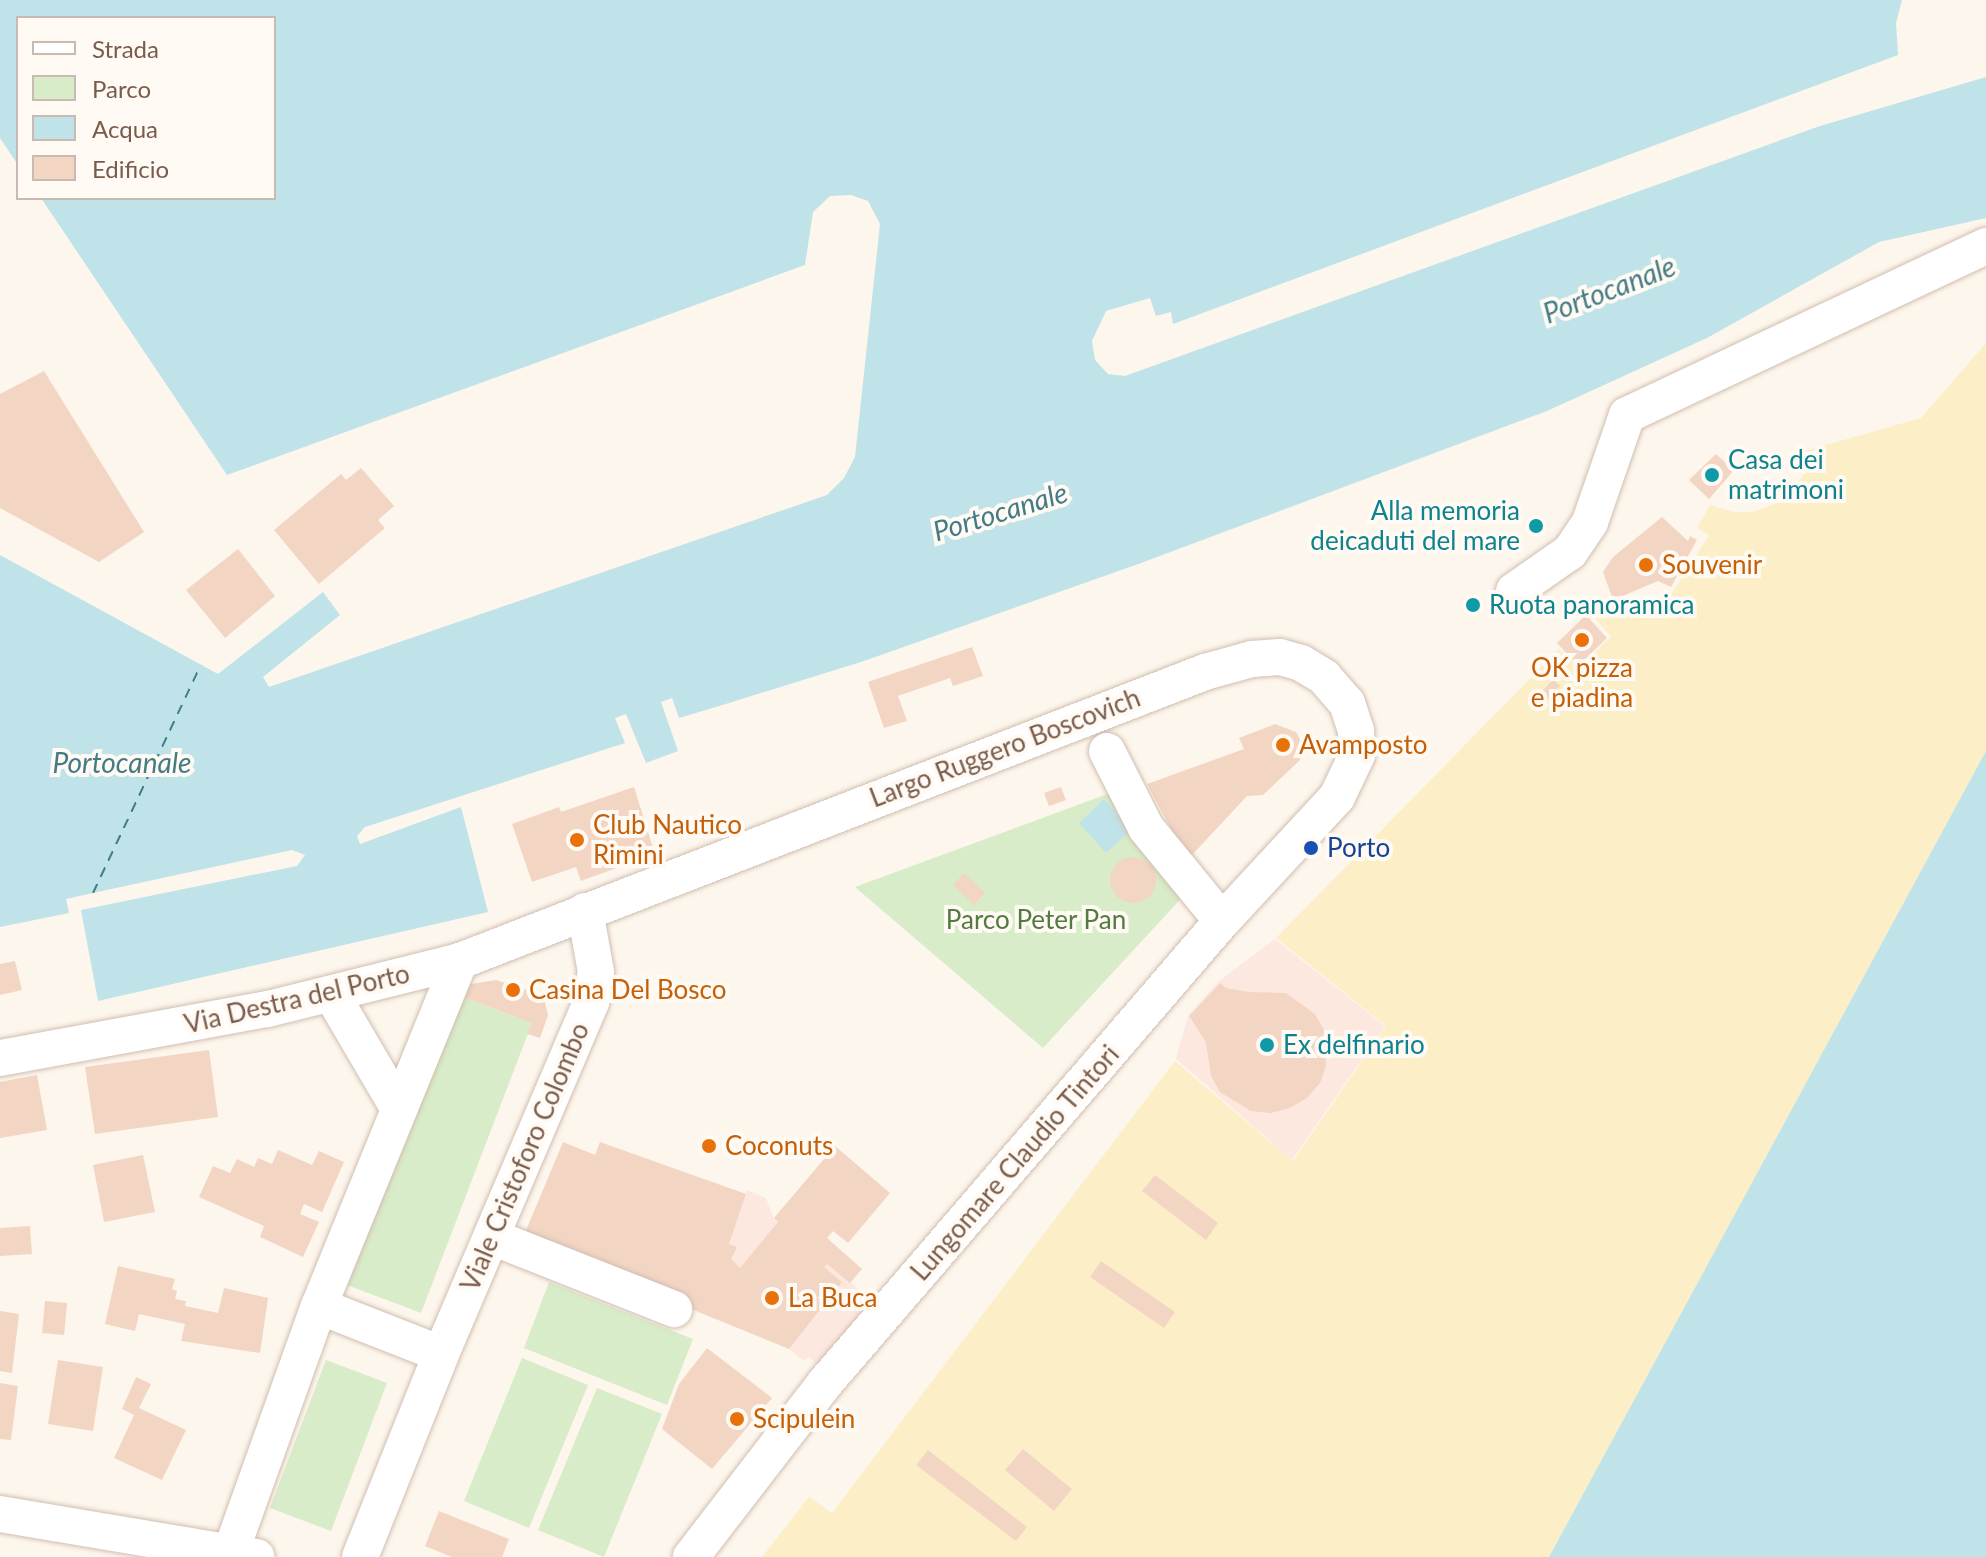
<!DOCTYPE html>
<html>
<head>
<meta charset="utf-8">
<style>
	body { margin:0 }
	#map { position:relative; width:1986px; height:1557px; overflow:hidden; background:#fdf6ec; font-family:Lato,sans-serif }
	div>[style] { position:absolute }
	.commercial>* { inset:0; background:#fde8e0 }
	.green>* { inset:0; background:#d8ecc9 }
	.sand>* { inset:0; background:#fcefc7 }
	.water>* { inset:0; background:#bfe3e8 }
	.ferry>* { height:2px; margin-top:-1px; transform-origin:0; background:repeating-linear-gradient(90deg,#437c86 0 10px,transparent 0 18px) }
	.building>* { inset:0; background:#f3d5c3 }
	.round { border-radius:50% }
	.roads { filter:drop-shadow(0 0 2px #d1beb0) drop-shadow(0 0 2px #d1beb0) }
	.minor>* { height:36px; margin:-18px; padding:0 18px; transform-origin:18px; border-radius:18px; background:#fff }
	.dots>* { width:22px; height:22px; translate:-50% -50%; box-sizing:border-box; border:4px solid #fffaf3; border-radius:50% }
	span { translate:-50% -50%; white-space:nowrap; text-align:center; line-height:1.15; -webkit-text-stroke:8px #fffaf3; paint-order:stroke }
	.culture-label { font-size:26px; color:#0d838f }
	.left { translate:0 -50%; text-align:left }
	.right { translate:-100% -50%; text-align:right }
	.food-label { font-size:26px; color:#c56008 }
	.street-label { font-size:26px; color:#7a5c4d }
	.transit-label { font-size:26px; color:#164399 }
	.park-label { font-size:26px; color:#537a41 }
	.water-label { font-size:28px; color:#437c86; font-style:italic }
	.legend { position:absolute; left:16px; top:16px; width:260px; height:184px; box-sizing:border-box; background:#fffaf3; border:2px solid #cabbb1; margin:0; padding:10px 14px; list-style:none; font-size:24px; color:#7a5c4d }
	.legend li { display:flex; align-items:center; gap:16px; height:40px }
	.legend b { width:40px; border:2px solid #cabbb1 }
</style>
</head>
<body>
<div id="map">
	<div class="commercial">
		<div style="clip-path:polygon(1275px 939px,1385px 1026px,1292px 1160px,1176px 1059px,1188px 1016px,1219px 981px)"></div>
		<div style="clip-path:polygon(747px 1190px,766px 1198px,774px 1219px,877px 1304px,824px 1370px,808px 1357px,804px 1361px,789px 1349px,709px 1315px,736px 1247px,729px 1244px)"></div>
	</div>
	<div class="green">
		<div style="clip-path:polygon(1121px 789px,1189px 890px,1043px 1048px,855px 887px)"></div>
		<div style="clip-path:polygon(458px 995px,532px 1023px,421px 1313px,347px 1285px)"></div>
		<div style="clip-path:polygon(549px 1282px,693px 1339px,667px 1405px,524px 1348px)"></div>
		<div style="clip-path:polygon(522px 1358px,588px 1385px,529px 1528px,464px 1501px)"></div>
		<div style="clip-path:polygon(326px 1360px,387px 1383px,331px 1531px,270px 1508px)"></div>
		<div style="clip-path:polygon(597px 1388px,662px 1414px,604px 1557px,538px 1530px)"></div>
	</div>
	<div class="sand">
		<div style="clip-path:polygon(1986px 343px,1986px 751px,1549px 1557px,762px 1557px,809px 1497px,832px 1513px,1175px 1061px,1293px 1161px,1386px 1026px,1276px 938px,1559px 649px,1578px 668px,1611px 637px,1595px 618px,1614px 611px,1620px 616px,1657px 604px,1663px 607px,1709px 535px,1697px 528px,1710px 505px,1734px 512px,1753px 512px,1785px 500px,1804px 474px,1808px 462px,1805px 451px,1921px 418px)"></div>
	</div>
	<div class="water">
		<div style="clip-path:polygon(0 0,1902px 0,1896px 23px,1898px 55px,1173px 324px,1171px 312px,1156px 316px,1150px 298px,1106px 311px,1092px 341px,1095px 360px,1108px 374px,1125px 376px,1820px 126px,1986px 77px,1986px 218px,1879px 242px,1707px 338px,1547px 411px,1141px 563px,864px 661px,729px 703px,679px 718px,672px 698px,661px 702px,678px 751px,646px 763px,626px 714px,615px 718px,625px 743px,365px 827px,357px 836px,360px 844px,461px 807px,488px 912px,98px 1001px,81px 910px,297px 866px,305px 855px,292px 850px,93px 893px,66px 899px,69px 913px,0 927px,0 555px,218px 674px,323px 592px,340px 615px,263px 677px,269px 687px,827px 495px,844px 478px,855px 457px,880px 224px,868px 201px,851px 195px,830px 196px,813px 212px,805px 265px,227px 475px,41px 198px,274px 198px,274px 18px,18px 18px,18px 165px,0 138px)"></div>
		<div style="clip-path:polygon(1986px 751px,1986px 1557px,1549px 1557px)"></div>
		<div style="clip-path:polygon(1104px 799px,1131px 830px,1106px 853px,1079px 823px)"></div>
	</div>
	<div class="ferry">
		<div style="left:93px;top:893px;width:252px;rotate:-64.7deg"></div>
	</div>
	<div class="building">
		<div style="clip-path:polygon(44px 371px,144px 532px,99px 562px,0 508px,0 394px)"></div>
		<div style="clip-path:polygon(1716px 454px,1734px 470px,1709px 499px,1689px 480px)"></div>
		<div style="clip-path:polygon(361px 468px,394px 506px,378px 520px,385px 528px,319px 584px,274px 530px,341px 474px,346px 480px)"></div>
		<div style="clip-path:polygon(1662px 517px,1688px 541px,1690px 536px,1697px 540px,1671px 587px,1658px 581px,1613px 600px,1603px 572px,1613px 557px)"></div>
		<div style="clip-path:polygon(238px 549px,275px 596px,225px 638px,186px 590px)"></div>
		<div style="clip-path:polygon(1586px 615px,1607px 638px,1578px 666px,1557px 643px)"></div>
		<div style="clip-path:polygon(972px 647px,983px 676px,953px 686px,950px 678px,898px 696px,907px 721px,884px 728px,868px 682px)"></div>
		<div style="clip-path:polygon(1553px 679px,1560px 686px,1546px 702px,1539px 695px)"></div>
		<div style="clip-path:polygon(1275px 724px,1296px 732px,1302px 743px,1300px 760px,1263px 795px,1247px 796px,1192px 855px,1176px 838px,1147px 784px,1244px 749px,1239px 738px)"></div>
		<div style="clip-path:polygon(634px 787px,655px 854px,581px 881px,576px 867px,532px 882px,512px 824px,559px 807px,561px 812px)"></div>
		<div style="clip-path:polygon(1061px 787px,1066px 800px,1049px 806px,1044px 793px)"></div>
		<div class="round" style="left:1110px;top:857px;width:46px;height:46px"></div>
		<div style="clip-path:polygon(964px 873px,985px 893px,974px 905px,953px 885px)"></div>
		<div style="clip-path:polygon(15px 961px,22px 990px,0 995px,0 964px)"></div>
		<div style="clip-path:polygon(496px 980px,543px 995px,548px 1015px,540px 1038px,527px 1034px,532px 1023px,458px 995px,465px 985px)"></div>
		<div style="clip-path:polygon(1220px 983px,1226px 988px,1249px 992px,1286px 993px,1315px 1014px,1324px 1030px,1326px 1066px,1320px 1083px,1307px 1098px,1290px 1108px,1271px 1113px,1251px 1111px,1220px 1092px,1211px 1076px,1206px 1042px,1189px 1016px)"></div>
		<div style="clip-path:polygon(209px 1050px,218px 1117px,95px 1134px,85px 1067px)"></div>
		<div style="clip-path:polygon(37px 1075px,47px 1130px,0 1138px,0 1082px)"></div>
		<div style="clip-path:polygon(563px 1142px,595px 1155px,600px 1142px,746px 1194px,729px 1244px,737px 1247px,731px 1259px,740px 1268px,778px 1222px,774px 1218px,835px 1146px,890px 1193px,848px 1243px,833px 1231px,827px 1238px,862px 1269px,850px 1283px,827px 1264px,824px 1267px,842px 1282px,789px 1349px,522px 1240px)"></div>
		<div style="clip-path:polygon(278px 1150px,312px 1165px,319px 1151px,344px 1162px,322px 1212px,304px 1204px,300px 1214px,319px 1222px,303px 1257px,260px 1237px,264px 1226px,199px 1197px,213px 1166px,230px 1173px,237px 1159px,254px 1167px,258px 1158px,272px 1164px)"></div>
		<div style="clip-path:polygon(143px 1155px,155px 1212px,104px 1222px,93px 1165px)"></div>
		<div style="clip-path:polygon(1155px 1175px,1218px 1223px,1206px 1240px,1142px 1191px)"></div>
		<div style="clip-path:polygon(30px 1226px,32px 1254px,0 1256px,0 1228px)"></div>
		<div style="clip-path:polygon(1101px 1261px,1175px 1312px,1164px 1328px,1090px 1277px)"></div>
		<div style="clip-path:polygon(118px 1266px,175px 1279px,172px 1289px,177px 1291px,175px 1299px,186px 1301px,185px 1306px,218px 1313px,224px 1288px,268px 1298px,260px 1353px,181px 1341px,185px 1324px,139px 1314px,135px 1331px,105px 1324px)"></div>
		<div style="clip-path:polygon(45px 1301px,67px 1303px,64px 1335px,42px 1333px)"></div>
		<div style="clip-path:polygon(0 1311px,19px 1314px,12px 1373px,0 1371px)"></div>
		<div style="clip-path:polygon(707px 1348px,772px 1398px,712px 1469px,662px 1429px,679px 1384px)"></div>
		<div style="clip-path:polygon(58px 1360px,103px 1367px,93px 1431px,48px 1424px)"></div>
		<div style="clip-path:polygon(136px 1377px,151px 1384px,139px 1408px,186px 1430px,162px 1480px,114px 1458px,134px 1415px,122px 1409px)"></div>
		<div style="clip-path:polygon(0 1383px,18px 1386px,11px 1440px,0 1439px)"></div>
		<div style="clip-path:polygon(1023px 1449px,1072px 1489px,1054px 1511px,1005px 1470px)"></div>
		<div style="clip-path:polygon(928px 1450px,1027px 1527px,1016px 1541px,916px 1465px)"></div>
		<div style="clip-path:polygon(439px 1511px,509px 1539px,502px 1557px,452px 1557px,425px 1546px)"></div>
	</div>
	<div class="roads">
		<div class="minor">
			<div style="left:1514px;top:591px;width:68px;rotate:-34.9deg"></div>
			<div style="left:1570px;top:552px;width:36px;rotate:-56deg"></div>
			<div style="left:1590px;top:522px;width:113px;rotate:-70.9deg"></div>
			<div style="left:1627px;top:415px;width:397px;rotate:-25.2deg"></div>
			<div style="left:1107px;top:751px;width:86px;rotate:63.1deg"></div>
			<div style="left:1146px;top:828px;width:120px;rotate:50.7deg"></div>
			<div style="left:332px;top:995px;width:132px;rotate:59.6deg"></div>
			<div style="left:0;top:1058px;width:272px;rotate:-10.4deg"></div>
			<div style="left:268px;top:1009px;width:198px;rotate:-14deg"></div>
			<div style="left:460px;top:961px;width:799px;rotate:-21.2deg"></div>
			<div style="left:1205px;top:672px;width:49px;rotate:-15.5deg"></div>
			<div style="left:1252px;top:659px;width:28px;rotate:-4deg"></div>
			<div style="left:1280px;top:657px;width:22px;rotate:16deg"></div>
			<div style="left:1301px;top:663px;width:27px;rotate:31deg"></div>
			<div style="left:1324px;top:677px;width:35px;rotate:49deg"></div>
			<div style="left:1347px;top:703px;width:28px;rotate:72deg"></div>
			<div style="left:1356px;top:730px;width:25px;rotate:88deg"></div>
			<div style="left:1357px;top:755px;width:47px;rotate:115.5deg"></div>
			<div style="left:1337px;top:797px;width:169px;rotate:132.8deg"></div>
			<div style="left:1222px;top:921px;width:609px;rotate:130.67deg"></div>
			<div style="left:825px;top:1383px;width:220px;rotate:127.6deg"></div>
			<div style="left:492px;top:1237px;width:196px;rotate:21.6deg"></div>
			<div style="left:319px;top:1306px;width:131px;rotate:21.5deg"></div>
			<div style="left:0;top:1514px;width:260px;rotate:9.5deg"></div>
			<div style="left:229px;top:1557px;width:267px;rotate:-70.3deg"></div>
			<div style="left:319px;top:1306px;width:373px;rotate:-67.8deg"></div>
			<div style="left:360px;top:1557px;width:219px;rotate:-68.2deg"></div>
			<div style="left:441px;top:1354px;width:383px;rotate:-66.9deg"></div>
			<div style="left:591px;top:1002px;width:30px;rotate:-81deg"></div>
			<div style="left:596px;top:972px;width:62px;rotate:-100.2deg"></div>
		</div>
	</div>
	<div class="dots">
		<div style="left:1712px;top:475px;background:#0f9aa8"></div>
		<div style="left:1536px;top:526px;background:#0f9aa8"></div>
		<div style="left:1646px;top:565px;background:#e8710a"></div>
		<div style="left:1473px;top:605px;background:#0f9aa8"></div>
		<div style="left:1582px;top:640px;background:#e8710a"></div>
		<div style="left:1283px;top:745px;background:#e8710a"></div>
		<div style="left:577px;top:840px;background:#e8710a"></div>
		<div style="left:1311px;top:848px;background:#1a4fb4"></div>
		<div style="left:513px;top:990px;background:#e8710a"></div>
		<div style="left:1267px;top:1045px;background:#0f9aa8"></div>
		<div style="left:709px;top:1146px;background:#e8710a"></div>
		<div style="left:772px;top:1298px;background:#e8710a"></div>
		<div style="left:737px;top:1419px;background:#e8710a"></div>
	</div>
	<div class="culture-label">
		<span class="left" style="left:1728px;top:475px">Casa dei<br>matrimoni</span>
		<span class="right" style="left:1520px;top:526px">Alla memoria<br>deicaduti del mare</span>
		<span class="left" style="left:1489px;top:605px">Ruota panoramica</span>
		<span class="left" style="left:1283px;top:1045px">Ex delfinario</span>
	</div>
	<div class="food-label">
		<span class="left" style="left:1662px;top:565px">Souvenir</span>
		<span style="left:1582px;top:683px">OK pizza<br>e piadina</span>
		<span class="left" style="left:1299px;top:745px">Avamposto</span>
		<span class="left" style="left:593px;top:840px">Club Nautico<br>Rimini</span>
		<span class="left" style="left:529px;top:990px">Casina Del Bosco</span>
		<span class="left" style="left:725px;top:1146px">Coconuts</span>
		<span class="left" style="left:788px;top:1298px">La Buca</span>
		<span class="left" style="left:753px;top:1419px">Scipulein</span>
	</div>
	<div class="street-label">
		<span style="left:1005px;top:748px;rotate:-21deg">Largo Ruggero Boscovich</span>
		<span style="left:297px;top:999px;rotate:-13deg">Via Destra del Porto</span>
		<span style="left:525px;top:1157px;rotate:-67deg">Viale Cristoforo Colombo</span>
		<span style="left:1015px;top:1163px;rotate:-49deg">Lungomare Claudio Tintori</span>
	</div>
	<div class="transit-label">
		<span class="left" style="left:1327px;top:848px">Porto</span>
	</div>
	<div class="park-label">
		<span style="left:1036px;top:920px">Parco Peter Pan</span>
	</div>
	<div class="water-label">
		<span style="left:1609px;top:289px;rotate:-21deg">Portocanale</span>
		<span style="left:1000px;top:511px;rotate:-17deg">Portocanale</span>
		<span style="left:122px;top:762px">Portocanale</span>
	</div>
	<ul class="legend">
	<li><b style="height:10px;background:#fff"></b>Strada</li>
	<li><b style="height:22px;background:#d8ecc9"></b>Parco</li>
	<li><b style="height:22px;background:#bfe3e8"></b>Acqua</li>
	<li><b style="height:22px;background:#f3d5c3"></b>Edificio</li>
	</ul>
</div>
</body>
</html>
